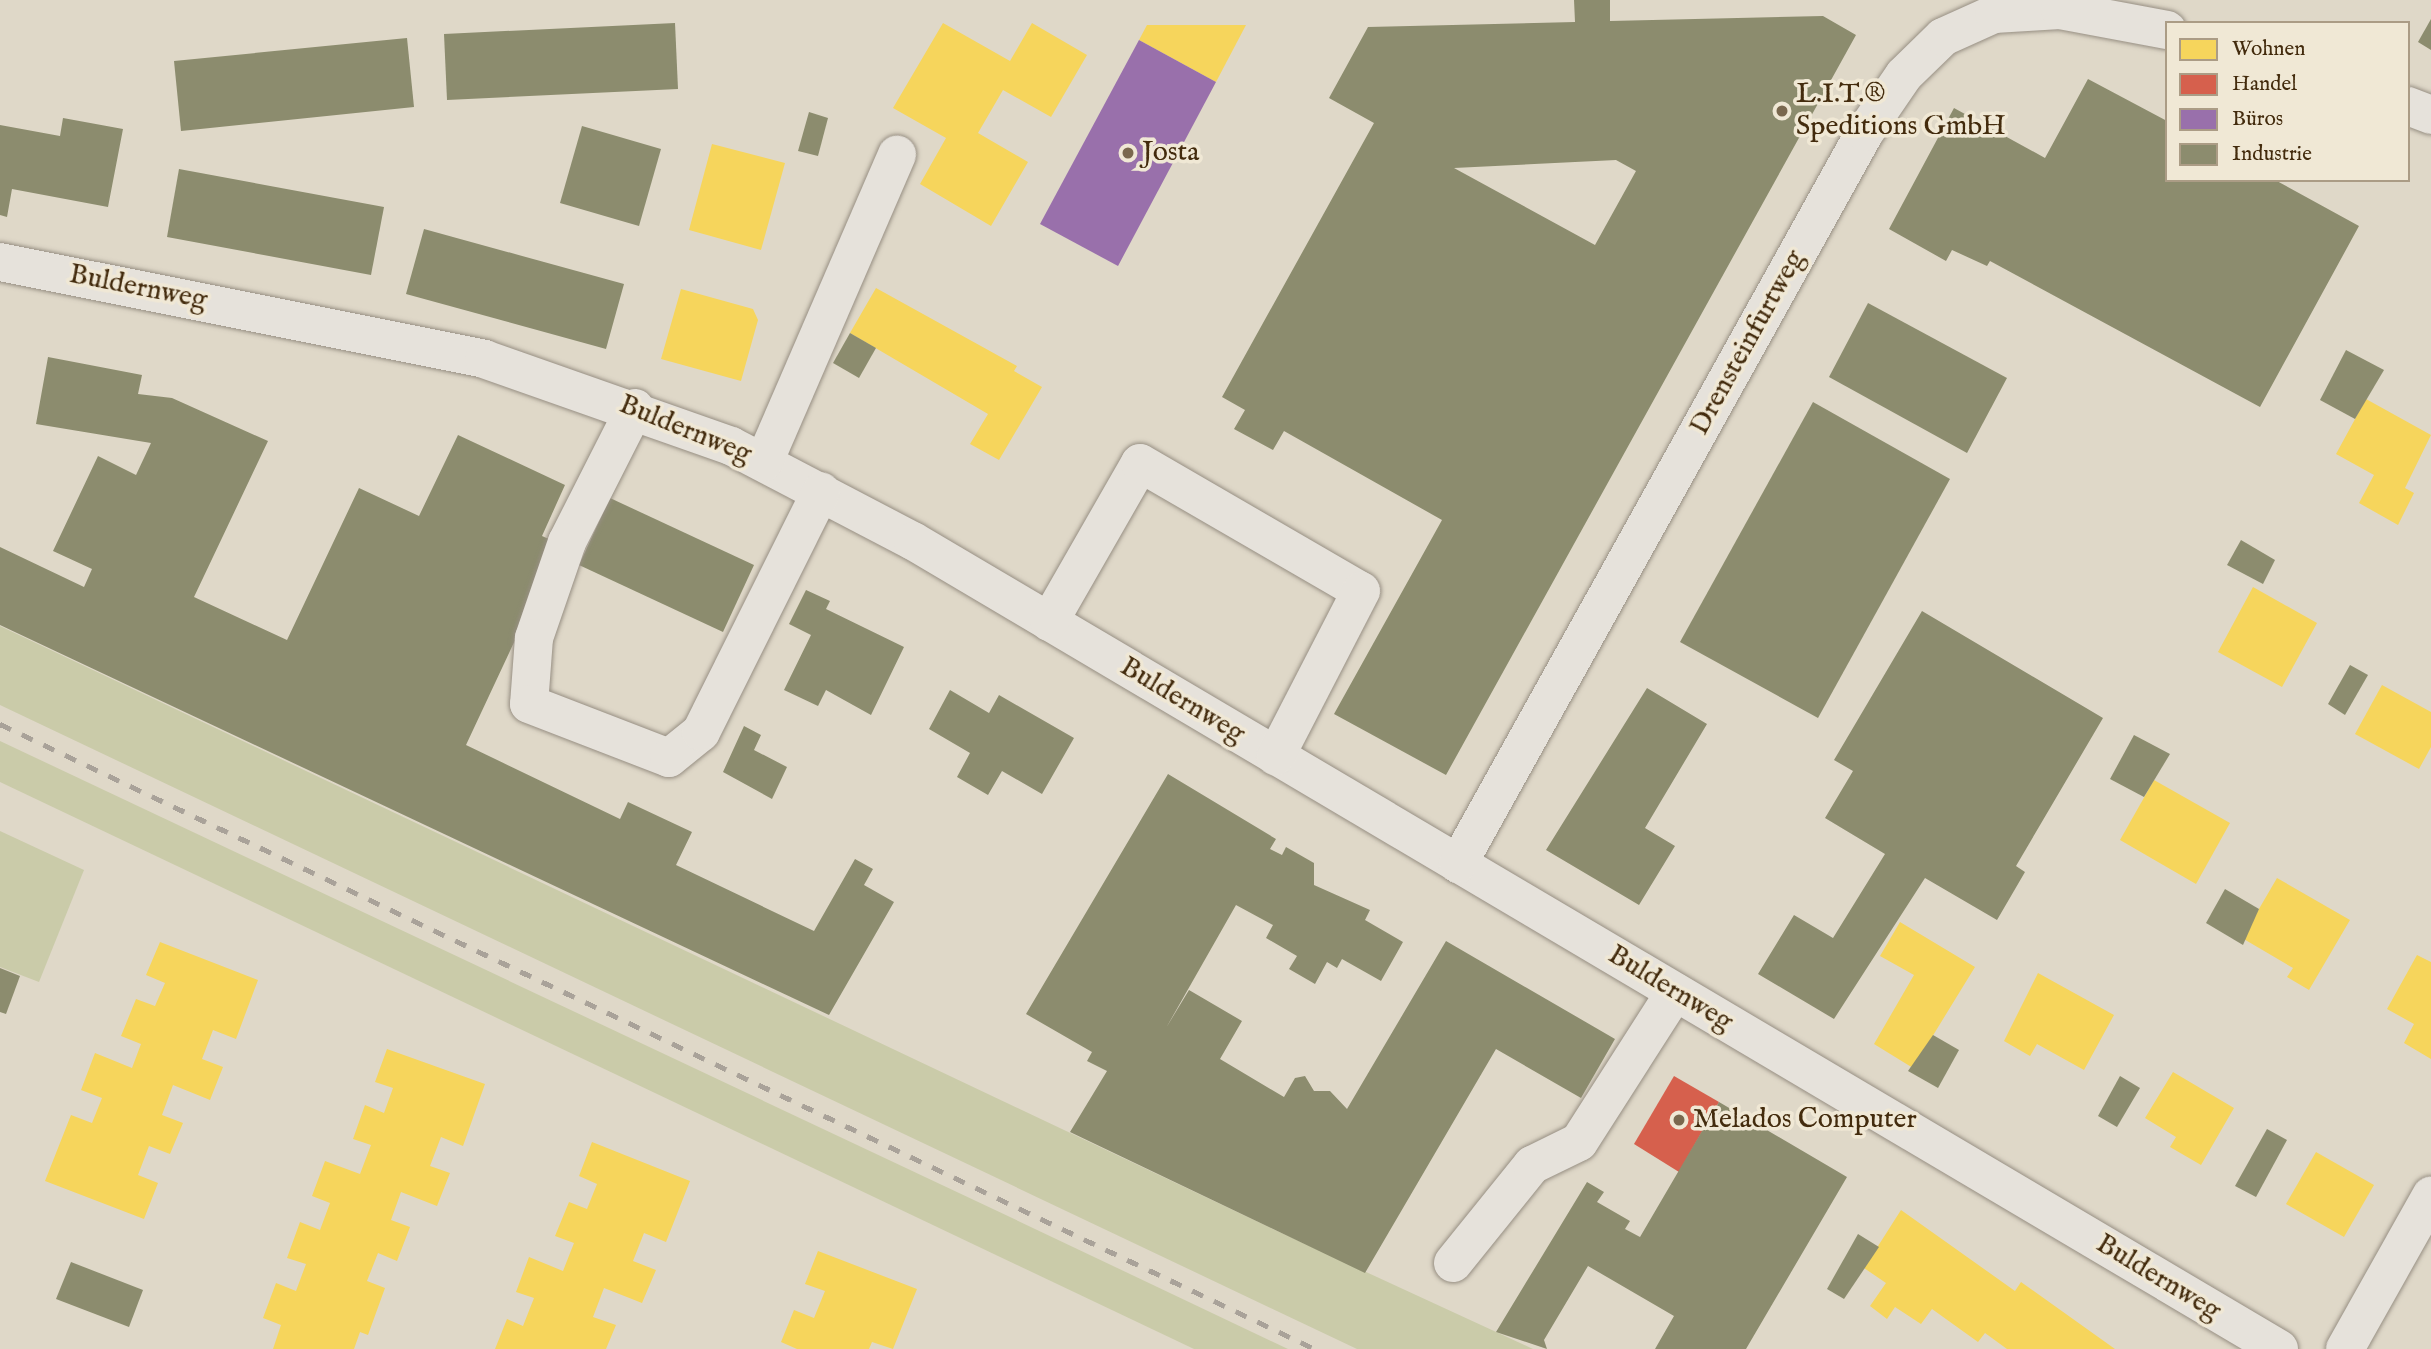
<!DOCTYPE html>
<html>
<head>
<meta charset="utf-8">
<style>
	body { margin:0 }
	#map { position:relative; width:2431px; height:1349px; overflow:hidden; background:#dfd8c8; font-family:"IM FELL English",serif }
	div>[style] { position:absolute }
	.green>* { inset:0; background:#cacba9 }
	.homes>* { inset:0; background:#f6d55c }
	.shops>* { inset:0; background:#d6604d }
	.offices>* { inset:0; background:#9970ab }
	.industry>* { inset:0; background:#8c8c6e }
	.roads { filter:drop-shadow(0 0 2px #978f83) drop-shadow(0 0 2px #978f83) }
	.minor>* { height:38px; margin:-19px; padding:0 19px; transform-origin:19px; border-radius:19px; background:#e6e2db }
	.rail>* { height:5px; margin-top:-2.5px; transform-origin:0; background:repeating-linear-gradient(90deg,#a9a299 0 12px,transparent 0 24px) }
	.dots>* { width:19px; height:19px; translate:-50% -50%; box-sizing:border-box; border:4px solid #f0e8d5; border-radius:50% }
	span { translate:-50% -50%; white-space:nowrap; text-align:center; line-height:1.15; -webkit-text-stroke:7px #f0e8d5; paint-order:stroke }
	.poi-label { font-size:28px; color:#432b0d }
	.left { translate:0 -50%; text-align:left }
	.street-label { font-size:28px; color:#432b0d }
	.legend { position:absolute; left:2165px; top:21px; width:245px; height:161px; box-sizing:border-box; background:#f0e8d5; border:2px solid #ab9c85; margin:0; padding:9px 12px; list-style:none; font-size:21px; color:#432b0d }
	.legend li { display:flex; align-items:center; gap:14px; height:35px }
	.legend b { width:35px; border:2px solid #ab9c85 }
</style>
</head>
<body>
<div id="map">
	<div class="green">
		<div style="clip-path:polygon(0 626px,1275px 1230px,1533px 1349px,1357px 1349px,0 705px)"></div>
		<div style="clip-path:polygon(0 741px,993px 1209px,1288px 1349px,1194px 1349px,0 782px)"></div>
		<div style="clip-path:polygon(0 831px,84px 870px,39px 982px,0 967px)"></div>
	</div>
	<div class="homes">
		<div style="clip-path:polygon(943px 23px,1010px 61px,1032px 23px,1087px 55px,1051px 117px,1003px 90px,978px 133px,1028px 162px,991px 226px,920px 184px,946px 138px,893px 108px)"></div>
		<div style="clip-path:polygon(1147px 25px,1246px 25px,1216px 82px,1139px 40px)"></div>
		<div style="clip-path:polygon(712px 144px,785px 163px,761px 250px,689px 230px)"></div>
		<div style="clip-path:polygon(876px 288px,1017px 366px,1014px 371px,1042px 387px,999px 460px,970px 444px,988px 414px,850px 333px)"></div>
		<div style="clip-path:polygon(681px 289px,753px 309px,758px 320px,741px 381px,661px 359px)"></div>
		<div style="clip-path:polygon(2366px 399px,2431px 435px,2405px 488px,2414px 493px,2398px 525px,2359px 503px,2374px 475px,2336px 454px)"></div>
		<div style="clip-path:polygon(2253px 587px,2317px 623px,2282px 687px,2218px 652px)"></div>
		<div style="clip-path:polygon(2382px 685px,2431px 712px,2431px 747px,2419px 769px,2355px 734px)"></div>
		<div style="clip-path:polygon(2154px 780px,2230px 823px,2196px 884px,2120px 840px)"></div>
		<div style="clip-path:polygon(2277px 878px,2350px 920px,2309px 990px,2287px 977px,2293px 968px,2242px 938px)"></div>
		<div style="clip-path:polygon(1900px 922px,1975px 967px,1913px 1068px,1874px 1044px,1914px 975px,1880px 956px)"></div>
		<div style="clip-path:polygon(160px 942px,258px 980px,236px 1039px,213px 1030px,202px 1059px,223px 1067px,210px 1100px,173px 1085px,162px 1115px,183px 1123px,170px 1154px,149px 1146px,138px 1175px,158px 1183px,144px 1219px,45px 1181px,71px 1115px,92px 1123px,102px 1098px,81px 1090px,95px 1053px,132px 1068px,141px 1044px,121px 1036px,136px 999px,155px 1006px,165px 983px,146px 975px)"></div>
		<div style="clip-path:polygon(2417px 955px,2431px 962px,2431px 1059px,2404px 1043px,2414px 1024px,2387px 1009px)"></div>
		<div style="clip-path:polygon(2038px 973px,2114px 1015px,2084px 1070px,2037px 1044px,2030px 1056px,2004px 1041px)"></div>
		<div style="clip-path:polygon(387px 1049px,485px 1084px,463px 1146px,441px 1137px,430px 1166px,450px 1173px,437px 1206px,401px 1192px,391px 1220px,410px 1227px,397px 1261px,378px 1253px,367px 1281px,385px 1288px,368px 1335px,360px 1332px,354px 1349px,273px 1349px,281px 1325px,263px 1318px,276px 1283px,296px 1291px,306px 1264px,287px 1258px,300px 1222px,320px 1230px,330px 1203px,312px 1196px,325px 1161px,360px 1174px,371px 1145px,353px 1139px,365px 1105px,384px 1113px,393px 1088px,375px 1082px)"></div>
		<div style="clip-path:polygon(2173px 1072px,2234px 1108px,2201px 1165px,2170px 1147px,2176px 1137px,2145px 1118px)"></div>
		<div style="clip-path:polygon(592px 1142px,690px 1181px,666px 1242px,644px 1233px,633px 1261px,656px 1270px,642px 1303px,604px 1288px,593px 1317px,616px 1325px,606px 1349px,495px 1349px,507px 1319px,523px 1326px,534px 1298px,516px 1292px,529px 1257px,563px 1271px,574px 1243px,555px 1236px,569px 1202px,587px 1209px,597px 1184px,579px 1176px)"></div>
		<div style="clip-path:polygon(2316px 1152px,2374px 1185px,2344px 1237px,2286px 1204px)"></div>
		<div style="clip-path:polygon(1901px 1210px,2015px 1291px,2021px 1282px,2115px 1349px,2007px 1349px,1985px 1333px,1978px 1342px,1932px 1309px,1921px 1324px,1895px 1307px,1887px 1319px,1870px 1306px,1886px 1283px,1864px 1268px)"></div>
		<div style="clip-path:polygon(818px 1251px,917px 1289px,893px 1349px,872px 1342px,869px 1349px,797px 1349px,781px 1342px,794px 1310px,814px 1318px,825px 1291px,805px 1284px)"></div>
	</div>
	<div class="shops">
		<div style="clip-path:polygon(1674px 1076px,1719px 1102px,1679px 1172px,1634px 1144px)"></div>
	</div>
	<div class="offices">
		<div style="clip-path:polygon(1139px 40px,1216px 82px,1118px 266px,1040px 224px)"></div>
	</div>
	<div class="industry">
		<div style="clip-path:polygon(evenodd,1574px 0,1610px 0,1610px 21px,1823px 16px,1856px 35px,1446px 775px,1334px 714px,1442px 520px,1284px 431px,1273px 450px,1234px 429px,1245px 410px,1222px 397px,1374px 123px,1329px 98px,1368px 27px,1575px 22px,1574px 0,1616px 160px,1636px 171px,1595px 245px,1454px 168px,1616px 160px)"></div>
		<div style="clip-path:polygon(2431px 19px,2431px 50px,2418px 42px)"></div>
		<div style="clip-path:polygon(675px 23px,678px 89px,447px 100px,444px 34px)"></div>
		<div style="clip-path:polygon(407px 38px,414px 107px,181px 131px,174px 61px)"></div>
		<div style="clip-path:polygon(2088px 79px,2167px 121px,2167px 180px,2275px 180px,2359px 226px,2260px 407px,1990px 261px,1987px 266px,1952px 250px,1946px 261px,1889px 229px,1954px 108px,2045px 158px)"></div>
		<div style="clip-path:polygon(809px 112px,828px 118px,818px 156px,798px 151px)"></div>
		<div style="clip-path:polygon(63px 118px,123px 129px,108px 207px,12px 189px,7px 217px,0 215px,0 125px,60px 136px)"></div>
		<div style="clip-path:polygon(582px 126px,661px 149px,639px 226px,560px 203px)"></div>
		<div style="clip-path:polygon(179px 169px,384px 207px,371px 275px,167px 237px)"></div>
		<div style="clip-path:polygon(424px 229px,624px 284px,606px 349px,406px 294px)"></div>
		<div style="clip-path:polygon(1868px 303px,2007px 378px,1967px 453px,1829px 377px)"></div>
		<div style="clip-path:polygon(850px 333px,876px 348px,859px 378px,833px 363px)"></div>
		<div style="clip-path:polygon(2346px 350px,2384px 370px,2355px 419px,2320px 400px)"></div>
		<div style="clip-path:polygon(48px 357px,142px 375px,138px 394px,172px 398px,268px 441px,194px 597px,287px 640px,359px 488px,419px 516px,458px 435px,565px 485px,542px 536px,560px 544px,466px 745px,620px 819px,628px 802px,692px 832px,676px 865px,814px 931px,855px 859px,873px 869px,864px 885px,894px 902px,829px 1015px,0 625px,0 547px,84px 587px,92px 569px,53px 551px,98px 456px,136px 475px,151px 443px,36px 424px)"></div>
		<div style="clip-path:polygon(1813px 402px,1950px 479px,1818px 718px,1680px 642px)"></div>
		<div style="clip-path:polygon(610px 498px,754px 565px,723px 632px,579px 565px)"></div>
		<div style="clip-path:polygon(2241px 540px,2275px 560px,2263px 584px,2227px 565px)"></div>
		<div style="clip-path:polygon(806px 590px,830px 601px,826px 609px,904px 647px,871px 715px,826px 690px,818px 706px,784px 690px,811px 635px,789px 624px)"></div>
		<div style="clip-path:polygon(1922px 611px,2103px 718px,2016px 866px,2025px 872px,1997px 920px,1925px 878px,1834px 1019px,1758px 974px,1794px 915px,1833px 938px,1885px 854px,1825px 818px,1853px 771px,1834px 760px)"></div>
		<div style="clip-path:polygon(2350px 665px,2368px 675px,2345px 715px,2328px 704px)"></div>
		<div style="clip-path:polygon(1647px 688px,1707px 724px,1645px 828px,1675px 846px,1639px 905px,1546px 850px)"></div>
		<div style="clip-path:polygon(950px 690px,989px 713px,999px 695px,1074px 738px,1042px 794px,1002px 771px,988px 795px,957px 777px,970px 753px,929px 729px)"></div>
		<div style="clip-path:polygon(744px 726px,761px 735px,754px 750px,787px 767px,772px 799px,723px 772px)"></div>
		<div style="clip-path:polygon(2134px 735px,2170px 754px,2144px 797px,2110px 779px)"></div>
		<div style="clip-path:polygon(1168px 774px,1276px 839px,1270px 849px,1282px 855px,1286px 847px,1314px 863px,1314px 885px,1370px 910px,1365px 920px,1403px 942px,1381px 981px,1342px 959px,1337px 968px,1327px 962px,1315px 984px,1289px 969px,1297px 956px,1266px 938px,1273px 925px,1236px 905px,1166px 1028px,1189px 990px,1242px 1021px,1220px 1059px,1284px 1097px,1295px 1078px,1305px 1076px,1314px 1091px,1330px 1091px,1347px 1109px,1446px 941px,1615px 1039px,1581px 1098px,1496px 1049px,1365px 1273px,1070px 1132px,1107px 1071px,1087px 1061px,1092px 1052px,1026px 1014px)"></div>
		<div style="clip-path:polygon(2225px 889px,2259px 909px,2243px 945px,2206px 923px)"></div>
		<div style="clip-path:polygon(0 968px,20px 976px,6px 1014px,0 1012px)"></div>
		<div style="clip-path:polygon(1933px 1035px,1959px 1050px,1938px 1088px,1908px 1071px)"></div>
		<div style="clip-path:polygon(2120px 1076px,2140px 1088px,2117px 1127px,2098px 1116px)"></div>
		<div style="clip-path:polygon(1719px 1102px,1847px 1177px,1746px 1349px,1655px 1349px,1674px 1316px,1588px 1266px,1544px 1340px,1547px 1349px,1496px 1332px,1587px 1182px,1604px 1192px,1597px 1202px,1630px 1221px,1625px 1229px,1640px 1237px)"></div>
		<div style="clip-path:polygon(2267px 1129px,2287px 1140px,2256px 1197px,2235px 1186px)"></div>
		<div style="clip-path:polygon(1858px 1234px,1879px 1247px,1844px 1299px,1827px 1289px)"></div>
		<div style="clip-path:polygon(71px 1262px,143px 1290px,129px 1327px,56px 1299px)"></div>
	</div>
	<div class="roads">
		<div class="minor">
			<div style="left:2408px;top:106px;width:25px;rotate:21deg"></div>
			<div style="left:0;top:262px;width:494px;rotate:11.3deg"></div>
			<div style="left:484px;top:359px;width:262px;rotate:19.4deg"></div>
			<div style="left:731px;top:446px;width:205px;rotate:27.6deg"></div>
			<div style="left:913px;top:541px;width:1587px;rotate:30.6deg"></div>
			<div style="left:635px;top:408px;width:150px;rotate:116.9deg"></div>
			<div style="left:567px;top:542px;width:102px;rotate:109deg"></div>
			<div style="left:534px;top:638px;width:66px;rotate:94.3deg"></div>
			<div style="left:529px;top:704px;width:150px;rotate:21.1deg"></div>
			<div style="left:669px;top:758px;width:41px;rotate:-39.1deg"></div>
			<div style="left:701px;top:732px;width:269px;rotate:-63.5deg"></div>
			<div style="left:764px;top:462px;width:335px;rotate:-66.6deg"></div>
			<div style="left:1049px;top:622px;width:183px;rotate:-60.2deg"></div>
			<div style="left:1140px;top:463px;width:255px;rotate:30.1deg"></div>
			<div style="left:1361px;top:591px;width:186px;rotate:117.3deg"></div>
			<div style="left:1458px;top:864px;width:838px;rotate:-60.93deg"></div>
			<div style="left:1865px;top:132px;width:69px;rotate:-55.6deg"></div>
			<div style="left:1904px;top:75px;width:54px;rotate:-44.3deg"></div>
			<div style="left:1943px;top:37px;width:56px;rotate:-24.3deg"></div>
			<div style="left:1994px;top:14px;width:66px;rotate:-3.5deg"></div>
			<div style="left:2060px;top:10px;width:109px;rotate:10.6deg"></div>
			<div style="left:1453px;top:1263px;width:126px;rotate:-51.1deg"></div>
			<div style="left:1532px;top:1165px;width:52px;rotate:-26.1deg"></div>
			<div style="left:1579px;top:1142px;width:178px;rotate:-57.4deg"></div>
			<div style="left:2345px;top:1349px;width:176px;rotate:-60.7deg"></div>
		</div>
	</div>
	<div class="rail">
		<div style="left:0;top:724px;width:1456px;rotate:25.42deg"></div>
	</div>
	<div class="dots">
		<div style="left:1782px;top:111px;background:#7a684e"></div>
		<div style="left:1128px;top:153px;background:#7a684e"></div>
		<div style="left:1679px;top:1120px;background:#7a684e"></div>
	</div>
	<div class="poi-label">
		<span class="left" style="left:1796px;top:111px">L.I.T.®<br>Speditions GmbH</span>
		<span class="left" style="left:1142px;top:153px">Josta</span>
		<span class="left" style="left:1693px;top:1120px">Melados Computer</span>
	</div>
	<div class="street-label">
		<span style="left:138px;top:288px;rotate:11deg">Buldernweg</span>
		<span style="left:1748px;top:343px;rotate:-61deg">Drensteinfurtweg</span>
		<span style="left:685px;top:430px;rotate:22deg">Buldernweg</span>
		<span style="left:1182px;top:701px;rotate:31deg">Buldernweg</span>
		<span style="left:1670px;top:989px;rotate:31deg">Buldernweg</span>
		<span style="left:2158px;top:1278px;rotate:31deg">Buldernweg</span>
	</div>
	<ul class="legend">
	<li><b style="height:19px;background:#f6d55c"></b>Wohnen</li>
	<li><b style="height:19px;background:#d6604d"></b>Handel</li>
	<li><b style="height:19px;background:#9970ab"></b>Büros</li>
	<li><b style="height:19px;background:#8c8c6e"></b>Industrie</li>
	</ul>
</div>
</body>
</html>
